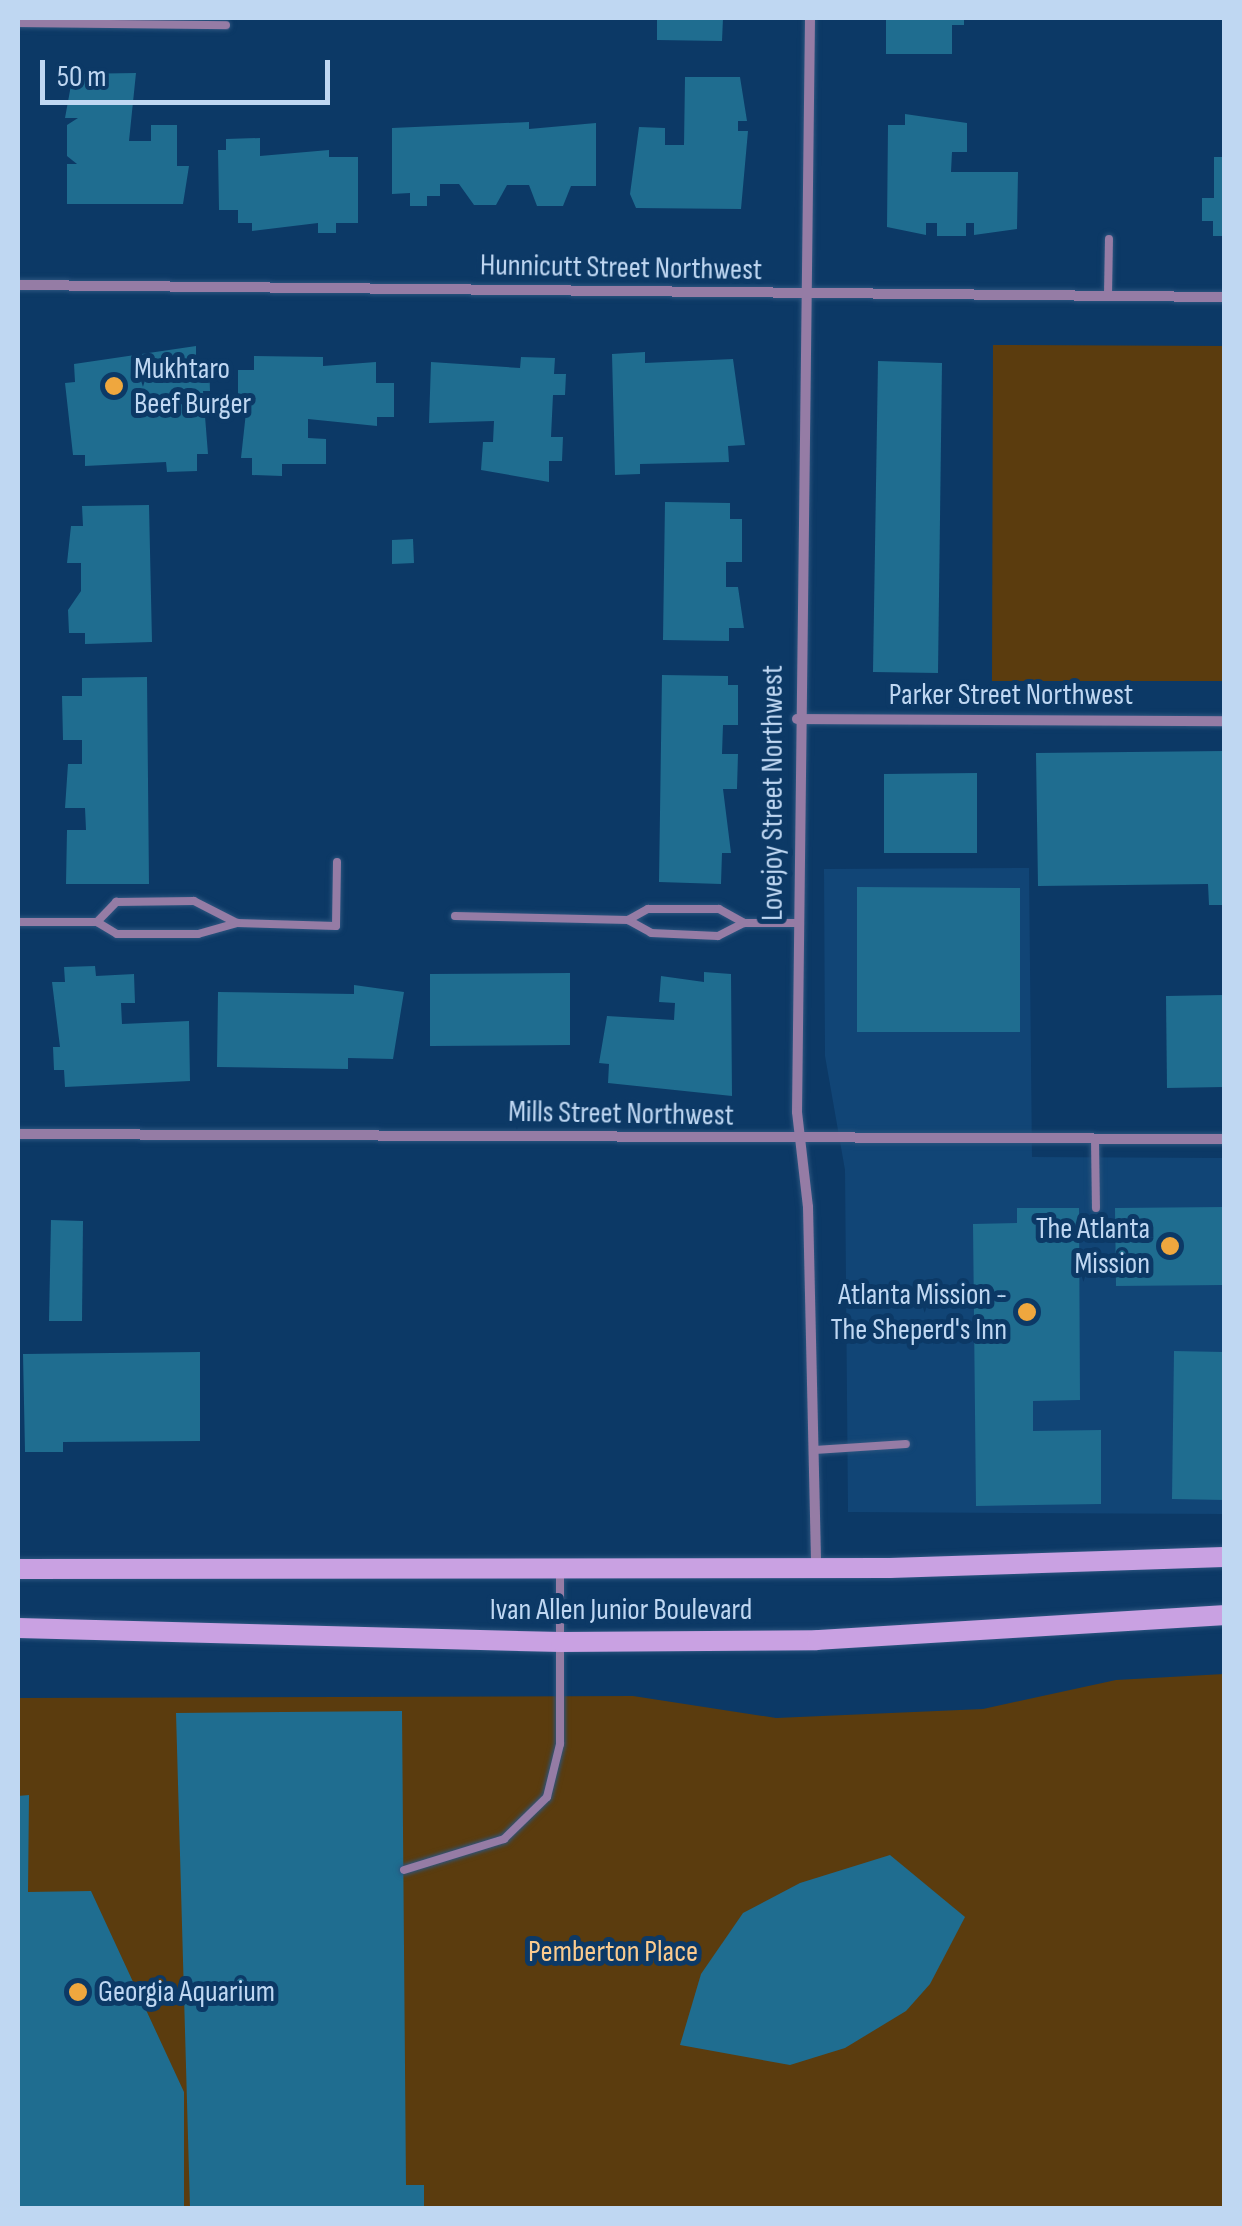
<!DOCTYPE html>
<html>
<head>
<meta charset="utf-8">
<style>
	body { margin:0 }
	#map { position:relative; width:1242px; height:2226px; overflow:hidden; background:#0c3966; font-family:"Sofia Sans Condensed",sans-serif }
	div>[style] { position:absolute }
	.built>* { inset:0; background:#114576 }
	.green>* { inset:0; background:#5b3c0e }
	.building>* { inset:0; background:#1f6d90 }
	.roads { filter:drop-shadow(0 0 2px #2c557f) drop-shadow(0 0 2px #2c557f) }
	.service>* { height:8px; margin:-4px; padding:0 4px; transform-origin:4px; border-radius:4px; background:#957ca5 }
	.minor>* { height:10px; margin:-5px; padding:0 5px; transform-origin:5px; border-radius:5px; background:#957ca5 }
	.secondary>* { height:20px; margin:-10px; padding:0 10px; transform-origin:10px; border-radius:10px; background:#c9a1e2 }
	.dots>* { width:28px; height:28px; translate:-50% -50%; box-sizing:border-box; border:5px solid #0c3966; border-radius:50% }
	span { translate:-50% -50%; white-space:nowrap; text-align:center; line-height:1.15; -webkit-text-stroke:10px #0c3966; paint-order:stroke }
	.street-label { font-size:30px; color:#bfd7f2 }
	.poi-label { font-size:30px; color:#bfd7f2 }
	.left { translate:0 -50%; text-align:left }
	.right { translate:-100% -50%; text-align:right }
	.park-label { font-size:30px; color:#fbcb8e }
	.frame { position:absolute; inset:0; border:20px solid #bfd7f2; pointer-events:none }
	.scale { position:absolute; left:40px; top:60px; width:290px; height:45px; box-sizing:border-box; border:5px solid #bfd7f2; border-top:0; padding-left:12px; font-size:30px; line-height:35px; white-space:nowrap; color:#bfd7f2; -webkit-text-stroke:8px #0c3966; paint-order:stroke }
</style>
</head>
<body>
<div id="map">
	<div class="built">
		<div style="clip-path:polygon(1029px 868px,1032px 1157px,1224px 1158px,1224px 1514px,848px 1512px,845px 1170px,825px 1056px,824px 869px)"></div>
	</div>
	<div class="green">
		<div style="clip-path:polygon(993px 345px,1224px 346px,1224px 681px,992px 681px)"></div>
		<div style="clip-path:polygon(1224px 1674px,1224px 2208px,18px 2208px,18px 1698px,633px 1696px,776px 1718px,983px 1709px,1116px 1680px)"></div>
	</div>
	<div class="building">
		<div style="clip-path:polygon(657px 18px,723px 18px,722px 41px,657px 40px)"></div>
		<div style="clip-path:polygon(893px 18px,964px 18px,964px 25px,952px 25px,952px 54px,886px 54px,886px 20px)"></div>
		<div style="clip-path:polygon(136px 73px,129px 141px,151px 141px,151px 125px,177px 125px,177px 166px,189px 166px,183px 204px,67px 204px,67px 164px,77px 164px,67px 156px,67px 125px,78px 118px,65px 118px,73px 74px)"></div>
		<div style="clip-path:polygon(685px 77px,740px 77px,747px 121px,738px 121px,738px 131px,748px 131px,741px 209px,636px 208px,630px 194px,639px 127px,665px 128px,665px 145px,684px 145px)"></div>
		<div style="clip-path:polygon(905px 114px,967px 123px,967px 152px,952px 152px,951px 172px,1018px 172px,1017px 229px,974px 235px,974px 223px,966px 223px,966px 236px,937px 236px,937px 223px,926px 223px,926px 235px,887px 227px,888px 125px,905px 125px)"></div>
		<div style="clip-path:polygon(529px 122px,529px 129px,596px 123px,596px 186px,571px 186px,563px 206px,537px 206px,529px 185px,507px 185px,496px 205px,474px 205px,459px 184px,440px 184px,440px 196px,427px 196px,427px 206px,410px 206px,410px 193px,392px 194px,392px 128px)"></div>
		<div style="clip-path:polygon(260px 138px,260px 156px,329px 150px,329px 157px,358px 157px,358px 223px,336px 223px,336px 233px,318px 233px,318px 223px,252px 231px,252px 223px,238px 223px,238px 210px,219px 210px,218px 150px,226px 150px,226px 139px)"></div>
		<div style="clip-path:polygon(1214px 157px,1224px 157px,1224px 236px,1213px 236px,1213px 221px,1202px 221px,1202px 198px,1214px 198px)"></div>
		<div style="clip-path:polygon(196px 346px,196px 365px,209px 364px,210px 391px,203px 391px,208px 454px,197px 454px,197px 471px,167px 472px,166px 462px,85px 466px,85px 455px,73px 455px,65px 383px,75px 382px,74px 364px)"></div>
		<div style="clip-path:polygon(645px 352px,645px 363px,733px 359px,745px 445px,728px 446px,729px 462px,640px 464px,640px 474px,615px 475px,612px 354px)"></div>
		<div style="clip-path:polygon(254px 356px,323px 357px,323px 366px,376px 362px,376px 383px,394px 383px,394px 417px,377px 417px,377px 426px,308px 419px,308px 438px,326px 439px,326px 464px,282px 464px,282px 476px,252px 475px,252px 458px,241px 458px,248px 394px,238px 394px,238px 370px,254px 370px)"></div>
		<div style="clip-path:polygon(521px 357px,555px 358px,554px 374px,566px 374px,565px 395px,553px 395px,551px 437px,563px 437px,562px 461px,549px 461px,549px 482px,481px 470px,483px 442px,493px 442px,494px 421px,429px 423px,431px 362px,520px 368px)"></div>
		<div style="clip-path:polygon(878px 361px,942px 363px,938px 673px,873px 672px)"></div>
		<div style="clip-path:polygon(665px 502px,730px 503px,730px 519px,742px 519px,742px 562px,726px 562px,726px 587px,738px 587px,744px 628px,729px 628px,729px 641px,663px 640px)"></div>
		<div style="clip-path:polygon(149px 505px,152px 642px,85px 644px,85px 633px,69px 633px,68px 610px,81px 591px,81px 563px,67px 563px,71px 526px,83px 526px,82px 506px)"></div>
		<div style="clip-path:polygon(413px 539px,414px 563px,392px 564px,392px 540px)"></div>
		<div style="clip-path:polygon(662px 675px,728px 676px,728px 685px,738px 685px,738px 725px,723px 725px,722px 754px,738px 754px,737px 789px,723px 789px,731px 853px,722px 853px,721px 884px,659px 882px)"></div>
		<div style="clip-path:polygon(147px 677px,149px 884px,66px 884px,67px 830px,86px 830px,85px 808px,65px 808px,68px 764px,82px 764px,82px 740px,63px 740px,62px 696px,82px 696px,82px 678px)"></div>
		<div style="clip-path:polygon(1224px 751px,1224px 905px,1209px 905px,1208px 884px,1038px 886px,1036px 753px)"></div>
		<div style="clip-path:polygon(977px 773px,977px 853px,884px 853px,884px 774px)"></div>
		<div style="clip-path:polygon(857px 887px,1020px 888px,1020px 1032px,857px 1032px)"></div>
		<div style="clip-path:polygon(95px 966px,96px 976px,134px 974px,135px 1003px,121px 1003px,122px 1024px,189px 1021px,190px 1081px,65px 1087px,64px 1070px,54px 1070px,53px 1047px,60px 1047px,52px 982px,65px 982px,64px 967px)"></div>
		<div style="clip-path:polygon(704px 972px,731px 974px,732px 1096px,608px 1083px,609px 1064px,599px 1063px,607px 1016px,674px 1020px,675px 1003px,659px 1002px,661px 976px,704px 982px)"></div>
		<div style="clip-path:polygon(570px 973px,570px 1045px,430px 1046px,430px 974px)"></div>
		<div style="clip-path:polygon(354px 985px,404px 992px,393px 1059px,348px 1058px,348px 1069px,217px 1067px,218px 992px,354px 994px)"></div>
		<div style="clip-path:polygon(1224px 995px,1224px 1087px,1167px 1088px,1166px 996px)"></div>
		<div style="clip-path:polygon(1224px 1207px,1224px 1285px,1116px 1286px,1115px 1208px)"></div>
		<div style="clip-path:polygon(1017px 1208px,1079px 1208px,1080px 1400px,1033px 1401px,1033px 1431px,1101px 1430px,1101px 1504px,976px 1506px,973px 1224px,1017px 1223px)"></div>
		<div style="clip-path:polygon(51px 1220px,83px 1221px,82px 1321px,49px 1321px)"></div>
		<div style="clip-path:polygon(1174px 1351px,1224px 1352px,1224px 1500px,1172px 1499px)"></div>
		<div style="clip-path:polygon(200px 1352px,200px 1441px,63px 1442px,63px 1452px,25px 1452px,23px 1354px)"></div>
		<div style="clip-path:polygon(402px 1711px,406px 2185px,424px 2185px,424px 2208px,190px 2208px,176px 1713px)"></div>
		<div style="clip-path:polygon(29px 1795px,28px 1892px,91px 1891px,184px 2092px,184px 2208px,18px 2208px,18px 1796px)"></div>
		<div style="clip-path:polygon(890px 1855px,965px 1917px,930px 1984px,906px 2011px,845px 2048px,790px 2065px,680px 2045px,701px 1974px,743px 1913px,800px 1883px)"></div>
	</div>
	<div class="roads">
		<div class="service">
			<div style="left:18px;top:23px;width:208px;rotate:0.6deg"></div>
			<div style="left:1108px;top:295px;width:56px;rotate:-89deg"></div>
			<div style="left:455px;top:916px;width:173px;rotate:1.3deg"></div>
			<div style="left:628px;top:920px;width:26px;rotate:29deg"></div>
			<div style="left:651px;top:933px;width:67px;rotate:2.6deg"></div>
			<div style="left:718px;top:936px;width:29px;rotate:-27deg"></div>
			<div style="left:744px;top:923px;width:53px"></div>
			<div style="left:628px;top:920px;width:23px;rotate:-29deg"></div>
			<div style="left:648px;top:909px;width:71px"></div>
			<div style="left:719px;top:909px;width:29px;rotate:29deg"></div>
			<div style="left:18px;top:922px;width:79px"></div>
			<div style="left:97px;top:922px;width:23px;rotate:31deg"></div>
			<div style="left:117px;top:934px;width:81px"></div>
			<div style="left:198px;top:934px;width:41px;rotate:-15.8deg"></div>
			<div style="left:237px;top:923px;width:99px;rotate:1.7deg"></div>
			<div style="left:336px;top:926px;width:64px;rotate:-89.1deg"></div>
			<div style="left:97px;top:922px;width:28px;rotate:-46deg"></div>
			<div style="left:116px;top:902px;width:78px;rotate:-0.7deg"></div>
			<div style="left:194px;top:901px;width:48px;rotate:27.1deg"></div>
			<div style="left:1095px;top:1139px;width:69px;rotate:89.2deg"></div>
			<div style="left:815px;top:1450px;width:91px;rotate:-3.8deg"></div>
			<div style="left:404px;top:1870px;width:105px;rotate:-17.2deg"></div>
			<div style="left:504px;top:1839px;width:60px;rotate:-44.3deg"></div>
			<div style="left:547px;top:1797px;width:55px;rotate:-76.2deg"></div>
			<div style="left:560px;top:1744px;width:175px;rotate:-90deg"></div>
		</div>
		<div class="minor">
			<div style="left:810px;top:18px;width:1094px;rotate:90.68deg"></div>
			<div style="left:797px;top:1112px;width:96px;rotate:83.4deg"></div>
			<div style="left:808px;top:1207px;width:361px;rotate:88.7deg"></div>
			<div style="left:18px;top:285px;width:1206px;rotate:0.57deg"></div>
			<div style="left:797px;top:719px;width:427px;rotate:0.3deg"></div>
			<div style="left:18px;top:1134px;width:1206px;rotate:0.24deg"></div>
		</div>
		<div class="secondary">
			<div style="left:18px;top:1569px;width:872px;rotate:-0.07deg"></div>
			<div style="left:890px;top:1568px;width:334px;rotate:-1.9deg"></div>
			<div style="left:18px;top:1628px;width:543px;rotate:1.48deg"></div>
			<div style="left:561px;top:1642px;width:256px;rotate:-0.4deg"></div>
			<div style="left:817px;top:1640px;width:408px;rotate:-3.5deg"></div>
		</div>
	</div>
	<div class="dots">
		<div style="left:114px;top:386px;background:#efa73e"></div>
		<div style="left:1170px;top:1246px;background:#efa73e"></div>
		<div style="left:1027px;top:1312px;background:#efa73e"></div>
		<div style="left:78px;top:1992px;background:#efa73e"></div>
	</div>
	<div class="street-label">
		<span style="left:621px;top:268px;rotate:1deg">Hunnicutt Street Northwest</span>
		<span style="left:1011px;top:695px">Parker Street Northwest</span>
		<span style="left:773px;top:793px;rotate:-90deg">Lovejoy Street Northwest</span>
		<span style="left:621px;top:1114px;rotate:1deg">Mills Street Northwest</span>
		<span style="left:621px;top:1610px">Ivan Allen Junior Boulevard</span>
	</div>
	<div class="poi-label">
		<span class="left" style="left:134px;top:386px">Mukhtaro<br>Beef Burger</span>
		<span class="right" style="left:1150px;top:1246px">The Atlanta<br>Mission</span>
		<span class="right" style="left:1007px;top:1312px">Atlanta Mission -<br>The Sheperd's Inn</span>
		<span class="left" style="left:98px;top:1992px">Georgia Aquarium</span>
	</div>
	<div class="park-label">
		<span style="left:613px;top:1952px">Pemberton Place</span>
	</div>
	<div class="frame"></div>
	<div class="scale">50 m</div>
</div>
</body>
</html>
